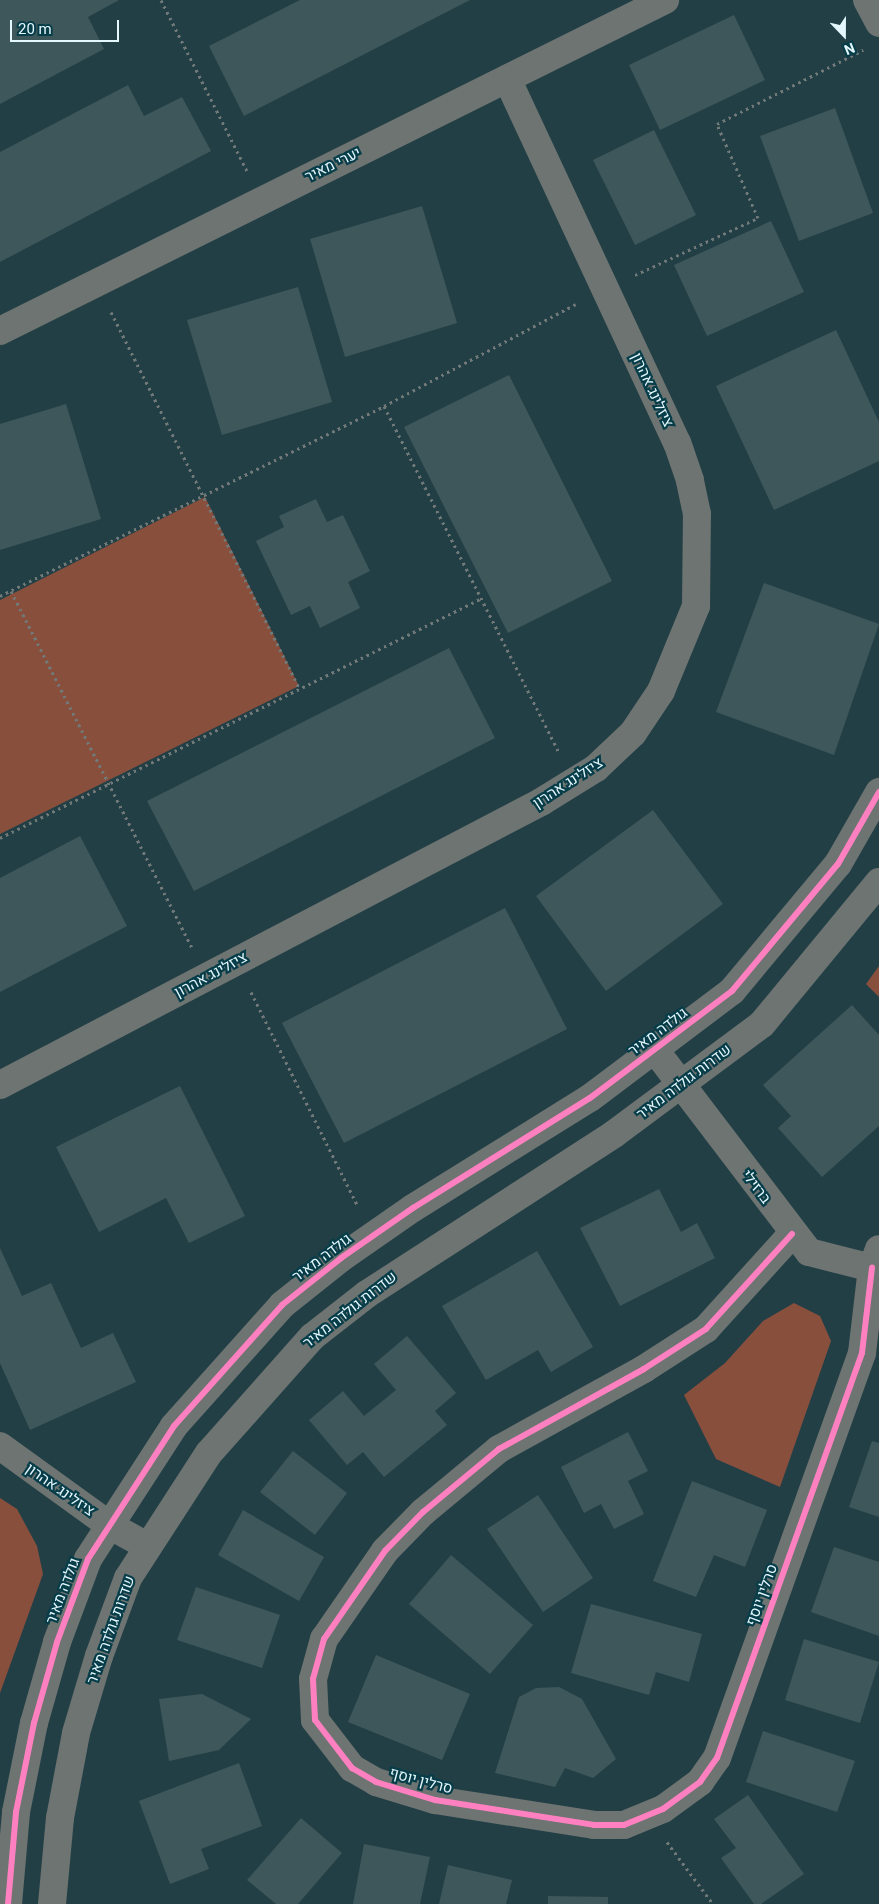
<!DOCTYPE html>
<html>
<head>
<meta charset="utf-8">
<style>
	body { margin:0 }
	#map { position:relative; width:879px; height:1904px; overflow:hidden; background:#233f46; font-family:Roboto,Heebo,sans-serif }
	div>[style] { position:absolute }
	.green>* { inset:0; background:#884f3d }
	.building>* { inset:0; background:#3e575a }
	.path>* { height:3px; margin-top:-1.5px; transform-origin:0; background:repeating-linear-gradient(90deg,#717a79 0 2.5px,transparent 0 6.5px) }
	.minor>* { height:28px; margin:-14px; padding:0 14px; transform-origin:14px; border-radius:14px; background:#6d7471 }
	.tertiary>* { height:28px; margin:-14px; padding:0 14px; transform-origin:14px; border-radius:14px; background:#6d7471 }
	.cycleway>* { height:6px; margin:-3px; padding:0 3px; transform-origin:3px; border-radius:3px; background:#ff80c0 }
	span { translate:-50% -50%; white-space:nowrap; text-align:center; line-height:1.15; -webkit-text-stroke:4.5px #063d49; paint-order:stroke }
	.street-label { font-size:15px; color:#e4f7fd }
	.north { position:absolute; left:819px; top:10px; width:50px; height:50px; -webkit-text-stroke:4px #063d49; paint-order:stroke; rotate:158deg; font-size:14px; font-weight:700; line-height:20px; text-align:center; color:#e4f7fd }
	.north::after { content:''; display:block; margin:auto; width:18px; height:22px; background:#e4f7fd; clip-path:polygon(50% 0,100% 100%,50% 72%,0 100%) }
	.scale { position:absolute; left:10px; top:20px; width:109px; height:22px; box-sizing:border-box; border:2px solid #e4f7fd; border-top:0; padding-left:6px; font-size:15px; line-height:18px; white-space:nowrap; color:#e4f7fd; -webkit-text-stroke:4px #063d49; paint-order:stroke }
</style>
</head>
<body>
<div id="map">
	<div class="green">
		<div style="clip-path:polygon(205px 497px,299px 686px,0 834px,0 600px)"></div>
		<div style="clip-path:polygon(879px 966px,879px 997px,866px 984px)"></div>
		<div style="clip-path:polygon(794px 1303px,820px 1316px,831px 1341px,780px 1487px,716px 1459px,684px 1395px,725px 1363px,763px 1321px)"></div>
		<div style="clip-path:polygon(0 1498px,17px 1509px,37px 1546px,43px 1574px,0 1693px)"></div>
	</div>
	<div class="building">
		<div style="clip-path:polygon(0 0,119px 0,88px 17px,104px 49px,0 104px)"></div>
		<div style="clip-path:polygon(300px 0,470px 0,244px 116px,209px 46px)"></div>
		<div style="clip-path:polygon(734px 15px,765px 80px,660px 130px,629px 65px)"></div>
		<div style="clip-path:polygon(128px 85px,144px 116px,182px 97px,211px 151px,0 262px,0 152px)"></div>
		<div style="clip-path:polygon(835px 108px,873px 213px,799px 241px,760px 136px)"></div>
		<div style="clip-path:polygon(654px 130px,696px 215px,635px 245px,593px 160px)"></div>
		<div style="clip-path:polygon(422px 206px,457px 323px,345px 357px,310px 239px)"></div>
		<div style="clip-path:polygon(771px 221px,804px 292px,707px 336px,674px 265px)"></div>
		<div style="clip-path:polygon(298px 287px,332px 402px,222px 435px,187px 320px)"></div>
		<div style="clip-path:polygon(836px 330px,879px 422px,879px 461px,774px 510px,716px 386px)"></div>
		<div style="clip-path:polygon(509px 375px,612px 581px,508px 633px,404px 427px)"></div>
		<div style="clip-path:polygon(66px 404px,101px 519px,0 550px,0 424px)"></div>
		<div style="clip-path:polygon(316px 499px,327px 522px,343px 515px,370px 571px,348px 582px,360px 608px,320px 628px,310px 606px,291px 615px,256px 541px,284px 527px,279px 516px)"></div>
		<div style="clip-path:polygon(764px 583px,879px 624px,834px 755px,716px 712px)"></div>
		<div style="clip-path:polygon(449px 648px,495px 738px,194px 891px,147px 801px)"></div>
		<div style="clip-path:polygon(653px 810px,723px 904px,606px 991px,536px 896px)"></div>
		<div style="clip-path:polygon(80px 836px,127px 926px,0 992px,0 878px)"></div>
		<div style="clip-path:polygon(505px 908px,567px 1029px,344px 1143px,282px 1023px)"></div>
		<div style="clip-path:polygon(852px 1005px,879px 1035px,879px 1126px,822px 1177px,778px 1128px,791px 1116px,763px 1085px)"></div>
		<div style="clip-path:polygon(180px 1086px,245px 1216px,189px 1243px,166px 1198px,99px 1232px,56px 1147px)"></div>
		<div style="clip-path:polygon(659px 1189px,681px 1232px,697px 1223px,715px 1258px,620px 1306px,580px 1228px)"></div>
		<div style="clip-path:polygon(0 1248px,22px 1296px,51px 1283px,81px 1348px,113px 1333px,136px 1382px,30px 1430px,0 1363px)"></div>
		<div style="clip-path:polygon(537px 1251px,593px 1347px,551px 1372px,538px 1350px,486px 1380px,442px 1306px)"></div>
		<div style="clip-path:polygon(407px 1336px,456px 1393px,435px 1411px,447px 1425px,384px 1477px,363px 1452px,347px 1465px,309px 1420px,343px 1391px,364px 1416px,396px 1390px,374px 1364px)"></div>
		<div style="clip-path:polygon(628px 1432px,648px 1471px,628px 1481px,644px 1514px,614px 1529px,601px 1504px,584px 1513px,561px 1467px)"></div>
		<div style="clip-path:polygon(872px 1441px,879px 1443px,879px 1517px,849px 1507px)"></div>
		<div style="clip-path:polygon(293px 1451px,347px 1493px,315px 1535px,260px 1492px)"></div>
		<div style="clip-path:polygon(692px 1481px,767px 1510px,745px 1567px,714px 1555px,696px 1597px,653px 1581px)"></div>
		<div style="clip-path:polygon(538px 1495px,593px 1578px,543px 1612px,487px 1529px)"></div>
		<div style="clip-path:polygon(243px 1510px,324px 1557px,299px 1601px,218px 1555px)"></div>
		<div style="clip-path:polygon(834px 1547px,879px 1562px,879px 1636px,811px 1612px)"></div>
		<div style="clip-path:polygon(451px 1555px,533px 1625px,490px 1674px,409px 1604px)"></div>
		<div style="clip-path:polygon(196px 1587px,280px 1615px,262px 1668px,177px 1640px)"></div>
		<div style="clip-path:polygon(591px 1604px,702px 1634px,689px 1682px,656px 1672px,649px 1695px,571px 1673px)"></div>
		<div style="clip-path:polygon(804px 1639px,879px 1662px,860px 1723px,785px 1700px)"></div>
		<div style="clip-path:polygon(376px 1655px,470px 1694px,442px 1760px,348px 1722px)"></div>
		<div style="clip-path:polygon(559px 1687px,582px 1699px,616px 1759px,593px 1778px,565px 1768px,555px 1787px,495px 1773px,519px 1697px,536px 1688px)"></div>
		<div style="clip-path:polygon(202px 1694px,251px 1719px,219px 1750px,169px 1761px,159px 1699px)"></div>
		<div style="clip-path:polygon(763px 1731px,855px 1761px,837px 1812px,746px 1782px)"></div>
		<div style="clip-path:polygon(239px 1763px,262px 1826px,201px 1849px,209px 1869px,170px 1884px,139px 1801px)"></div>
		<div style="clip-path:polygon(748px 1795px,804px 1874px,761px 1904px,754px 1904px,721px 1858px,736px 1848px,714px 1819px)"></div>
		<div style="clip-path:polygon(301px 1818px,342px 1853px,298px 1904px,276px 1904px,247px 1880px)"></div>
		<div style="clip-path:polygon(364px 1844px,430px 1857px,420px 1904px,353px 1904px)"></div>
		<div style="clip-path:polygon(448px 1865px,512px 1880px,506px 1904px,439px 1904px)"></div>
		<div style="clip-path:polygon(548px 1896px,608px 1897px,608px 1904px,548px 1904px)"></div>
	</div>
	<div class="path">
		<div style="left:161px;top:0;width:191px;rotate:63.3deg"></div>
		<div style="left:635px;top:275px;width:136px;rotate:-24.9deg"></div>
		<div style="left:758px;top:218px;width:103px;rotate:-113.6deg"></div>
		<div style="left:717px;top:124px;width:164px;rotate:-26.9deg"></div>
		<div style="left:111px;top:312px;width:422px;rotate:63.4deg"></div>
		<div style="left:384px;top:406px;width:217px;rotate:-28deg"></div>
		<div style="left:11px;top:591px;width:400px;rotate:63.1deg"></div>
		<div style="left:0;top:596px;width:428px;rotate:-26.3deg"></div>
		<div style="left:384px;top:406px;width:388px;rotate:63.2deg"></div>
		<div style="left:0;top:838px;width:536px;rotate:-26.47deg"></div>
		<div style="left:251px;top:992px;width:240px;rotate:63.5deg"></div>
		<div style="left:667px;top:1842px;width:77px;rotate:53.4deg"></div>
	</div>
	<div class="minor">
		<div style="left:0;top:331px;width:743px;rotate:-26.46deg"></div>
		<div style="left:655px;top:1050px;width:254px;rotate:52.7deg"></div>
		<div style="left:809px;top:1252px;width:65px;rotate:14.3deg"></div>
		<div style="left:872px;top:1268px;width:20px;rotate:-70deg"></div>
		<div style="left:0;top:1085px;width:611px;rotate:-27.61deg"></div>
		<div style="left:541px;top:802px;width:65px;rotate:-31.7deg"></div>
		<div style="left:596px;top:768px;width:51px;rotate:-43.4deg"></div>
		<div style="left:633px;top:733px;width:50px;rotate:-56.3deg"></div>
		<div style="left:661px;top:691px;width:92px;rotate:-67.6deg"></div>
		<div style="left:696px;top:606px;width:92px;rotate:-89.4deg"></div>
		<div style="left:697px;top:514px;width:35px;rotate:-102deg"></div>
		<div style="left:690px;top:480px;width:39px;rotate:-109deg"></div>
		<div style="left:677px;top:443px;width:402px;rotate:-115deg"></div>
		<div style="left:792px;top:1234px;width:128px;rotate:132.2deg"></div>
		<div style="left:706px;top:1329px;width:74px;rotate:147.2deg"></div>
		<div style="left:644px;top:1369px;width:166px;rotate:151.1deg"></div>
		<div style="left:499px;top:1449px;width:99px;rotate:140.3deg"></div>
		<div style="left:423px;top:1512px;width:54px;rotate:134.3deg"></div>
		<div style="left:385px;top:1551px;width:107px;rotate:124.7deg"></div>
		<div style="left:324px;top:1639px;width:41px;rotate:105.4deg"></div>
		<div style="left:313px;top:1679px;width:41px;rotate:87.2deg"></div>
		<div style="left:315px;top:1720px;width:61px;rotate:52.4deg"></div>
		<div style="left:352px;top:1768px;width:28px;rotate:30deg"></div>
		<div style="left:376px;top:1782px;width:62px;rotate:17deg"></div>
		<div style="left:435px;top:1800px;width:161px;rotate:8.9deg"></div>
		<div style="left:594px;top:1825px;width:30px"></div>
		<div style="left:624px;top:1825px;width:42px;rotate:-22.3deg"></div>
		<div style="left:663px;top:1809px;width:46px;rotate:-36.1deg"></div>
		<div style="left:700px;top:1782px;width:29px;rotate:-55deg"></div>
		<div style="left:717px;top:1758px;width:430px;rotate:-70.3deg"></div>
		<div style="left:862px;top:1353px;width:86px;rotate:-83.3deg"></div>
		<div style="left:0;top:1446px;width:135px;rotate:35.9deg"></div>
		<div style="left:109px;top:1525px;width:43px;rotate:28.9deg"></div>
	</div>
	<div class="tertiary">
		<div style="left:867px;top:0;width:26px;rotate:62deg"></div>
		<div style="left:8px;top:1904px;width:92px;rotate:-85deg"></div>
		<div style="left:16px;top:1812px;width:91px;rotate:-78.6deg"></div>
		<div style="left:34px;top:1723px;width:84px;rotate:-74.1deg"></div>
		<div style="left:57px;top:1642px;width:89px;rotate:-69.5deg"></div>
		<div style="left:88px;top:1559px;width:158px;rotate:-57.1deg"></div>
		<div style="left:174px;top:1426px;width:162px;rotate:-48.2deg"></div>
		<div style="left:282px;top:1305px;width:75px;rotate:-38.5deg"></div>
		<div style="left:341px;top:1258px;width:88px;rotate:-34.8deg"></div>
		<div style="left:413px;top:1208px;width:208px;rotate:-31.9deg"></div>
		<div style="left:590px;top:1098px;width:178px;rotate:-37deg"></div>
		<div style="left:732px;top:991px;width:165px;rotate:-50.2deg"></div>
		<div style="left:838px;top:864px;width:83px;rotate:-60.3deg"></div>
		<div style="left:52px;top:1904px;width:86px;rotate:-84.7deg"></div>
		<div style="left:60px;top:1818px;width:86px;rotate:-79.3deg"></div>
		<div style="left:76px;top:1733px;width:80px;rotate:-73.4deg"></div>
		<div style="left:99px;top:1656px;width:83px;rotate:-69.6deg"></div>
		<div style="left:128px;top:1578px;width:149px;rotate:-57.1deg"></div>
		<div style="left:209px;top:1453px;width:155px;rotate:-48.4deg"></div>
		<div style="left:312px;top:1337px;width:70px;rotate:-38deg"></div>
		<div style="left:367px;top:1294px;width:294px;rotate:-32.9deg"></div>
		<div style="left:614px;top:1134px;width:184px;rotate:-36.6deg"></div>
		<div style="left:762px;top:1024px;width:184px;rotate:-50.5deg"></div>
	</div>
	<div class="cycleway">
		<div style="left:792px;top:1234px;width:128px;rotate:132.2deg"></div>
		<div style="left:706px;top:1329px;width:74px;rotate:147.2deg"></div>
		<div style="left:644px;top:1369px;width:166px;rotate:151.1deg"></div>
		<div style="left:499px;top:1449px;width:99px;rotate:140.3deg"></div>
		<div style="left:423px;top:1512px;width:54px;rotate:134.3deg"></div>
		<div style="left:385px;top:1551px;width:107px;rotate:124.7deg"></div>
		<div style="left:324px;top:1639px;width:41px;rotate:105.4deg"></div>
		<div style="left:313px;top:1679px;width:41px;rotate:87.2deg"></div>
		<div style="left:315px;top:1720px;width:61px;rotate:52.4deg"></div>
		<div style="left:352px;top:1768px;width:28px;rotate:30deg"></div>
		<div style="left:376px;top:1782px;width:62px;rotate:17deg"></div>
		<div style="left:435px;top:1800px;width:161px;rotate:8.9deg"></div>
		<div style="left:594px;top:1825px;width:30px"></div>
		<div style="left:624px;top:1825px;width:42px;rotate:-22.3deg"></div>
		<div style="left:663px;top:1809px;width:46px;rotate:-36.1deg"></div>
		<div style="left:700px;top:1782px;width:29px;rotate:-55deg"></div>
		<div style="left:717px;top:1758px;width:430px;rotate:-70.3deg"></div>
		<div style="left:862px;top:1353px;width:86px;rotate:-83.3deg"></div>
		<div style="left:8px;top:1904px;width:92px;rotate:-85deg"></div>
		<div style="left:16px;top:1812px;width:91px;rotate:-78.6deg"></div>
		<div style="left:34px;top:1723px;width:84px;rotate:-74.1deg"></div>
		<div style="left:57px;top:1642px;width:89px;rotate:-69.5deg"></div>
		<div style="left:88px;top:1559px;width:158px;rotate:-57.1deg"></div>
		<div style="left:174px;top:1426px;width:162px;rotate:-48.2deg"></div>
		<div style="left:282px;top:1305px;width:75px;rotate:-38.5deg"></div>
		<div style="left:341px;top:1258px;width:88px;rotate:-34.8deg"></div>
		<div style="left:413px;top:1208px;width:208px;rotate:-31.9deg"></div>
		<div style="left:590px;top:1098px;width:178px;rotate:-37deg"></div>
		<div style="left:732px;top:991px;width:165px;rotate:-50.2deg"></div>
		<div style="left:838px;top:864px;width:83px;rotate:-60.3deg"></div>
	</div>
	<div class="street-label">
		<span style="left:333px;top:165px;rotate:-26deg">יערי מאיר</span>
		<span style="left:652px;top:390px;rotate:65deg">ציזלינג אהרון</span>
		<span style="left:568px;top:783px;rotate:-33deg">ציזלינג אהרון</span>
		<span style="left:211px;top:975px;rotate:-28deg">ציזלינג אהרון</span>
		<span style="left:658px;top:1032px;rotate:-37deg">גולדה מאיר</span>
		<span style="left:684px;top:1082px;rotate:-37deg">שדרות גולדה מאיר</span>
		<span style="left:756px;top:1187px;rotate:53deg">ברזילי</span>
		<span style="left:322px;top:1258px;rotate:-37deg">גולדה מאיר</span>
		<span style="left:350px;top:1310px;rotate:-38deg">שדרות גולדה מאיר</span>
		<span style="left:60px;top:1490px;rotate:35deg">ציזלינג אהרון</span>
		<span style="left:63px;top:1591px;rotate:-69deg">גולדה מאיר</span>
		<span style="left:762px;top:1595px;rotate:-70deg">סרלין יוסף</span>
		<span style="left:111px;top:1630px;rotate:-70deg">שדרות גולדה מאיר</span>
		<span style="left:421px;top:1781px;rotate:15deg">סרלין יוסף</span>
	</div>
	<div class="north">N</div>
	<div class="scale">20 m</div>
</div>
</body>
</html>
